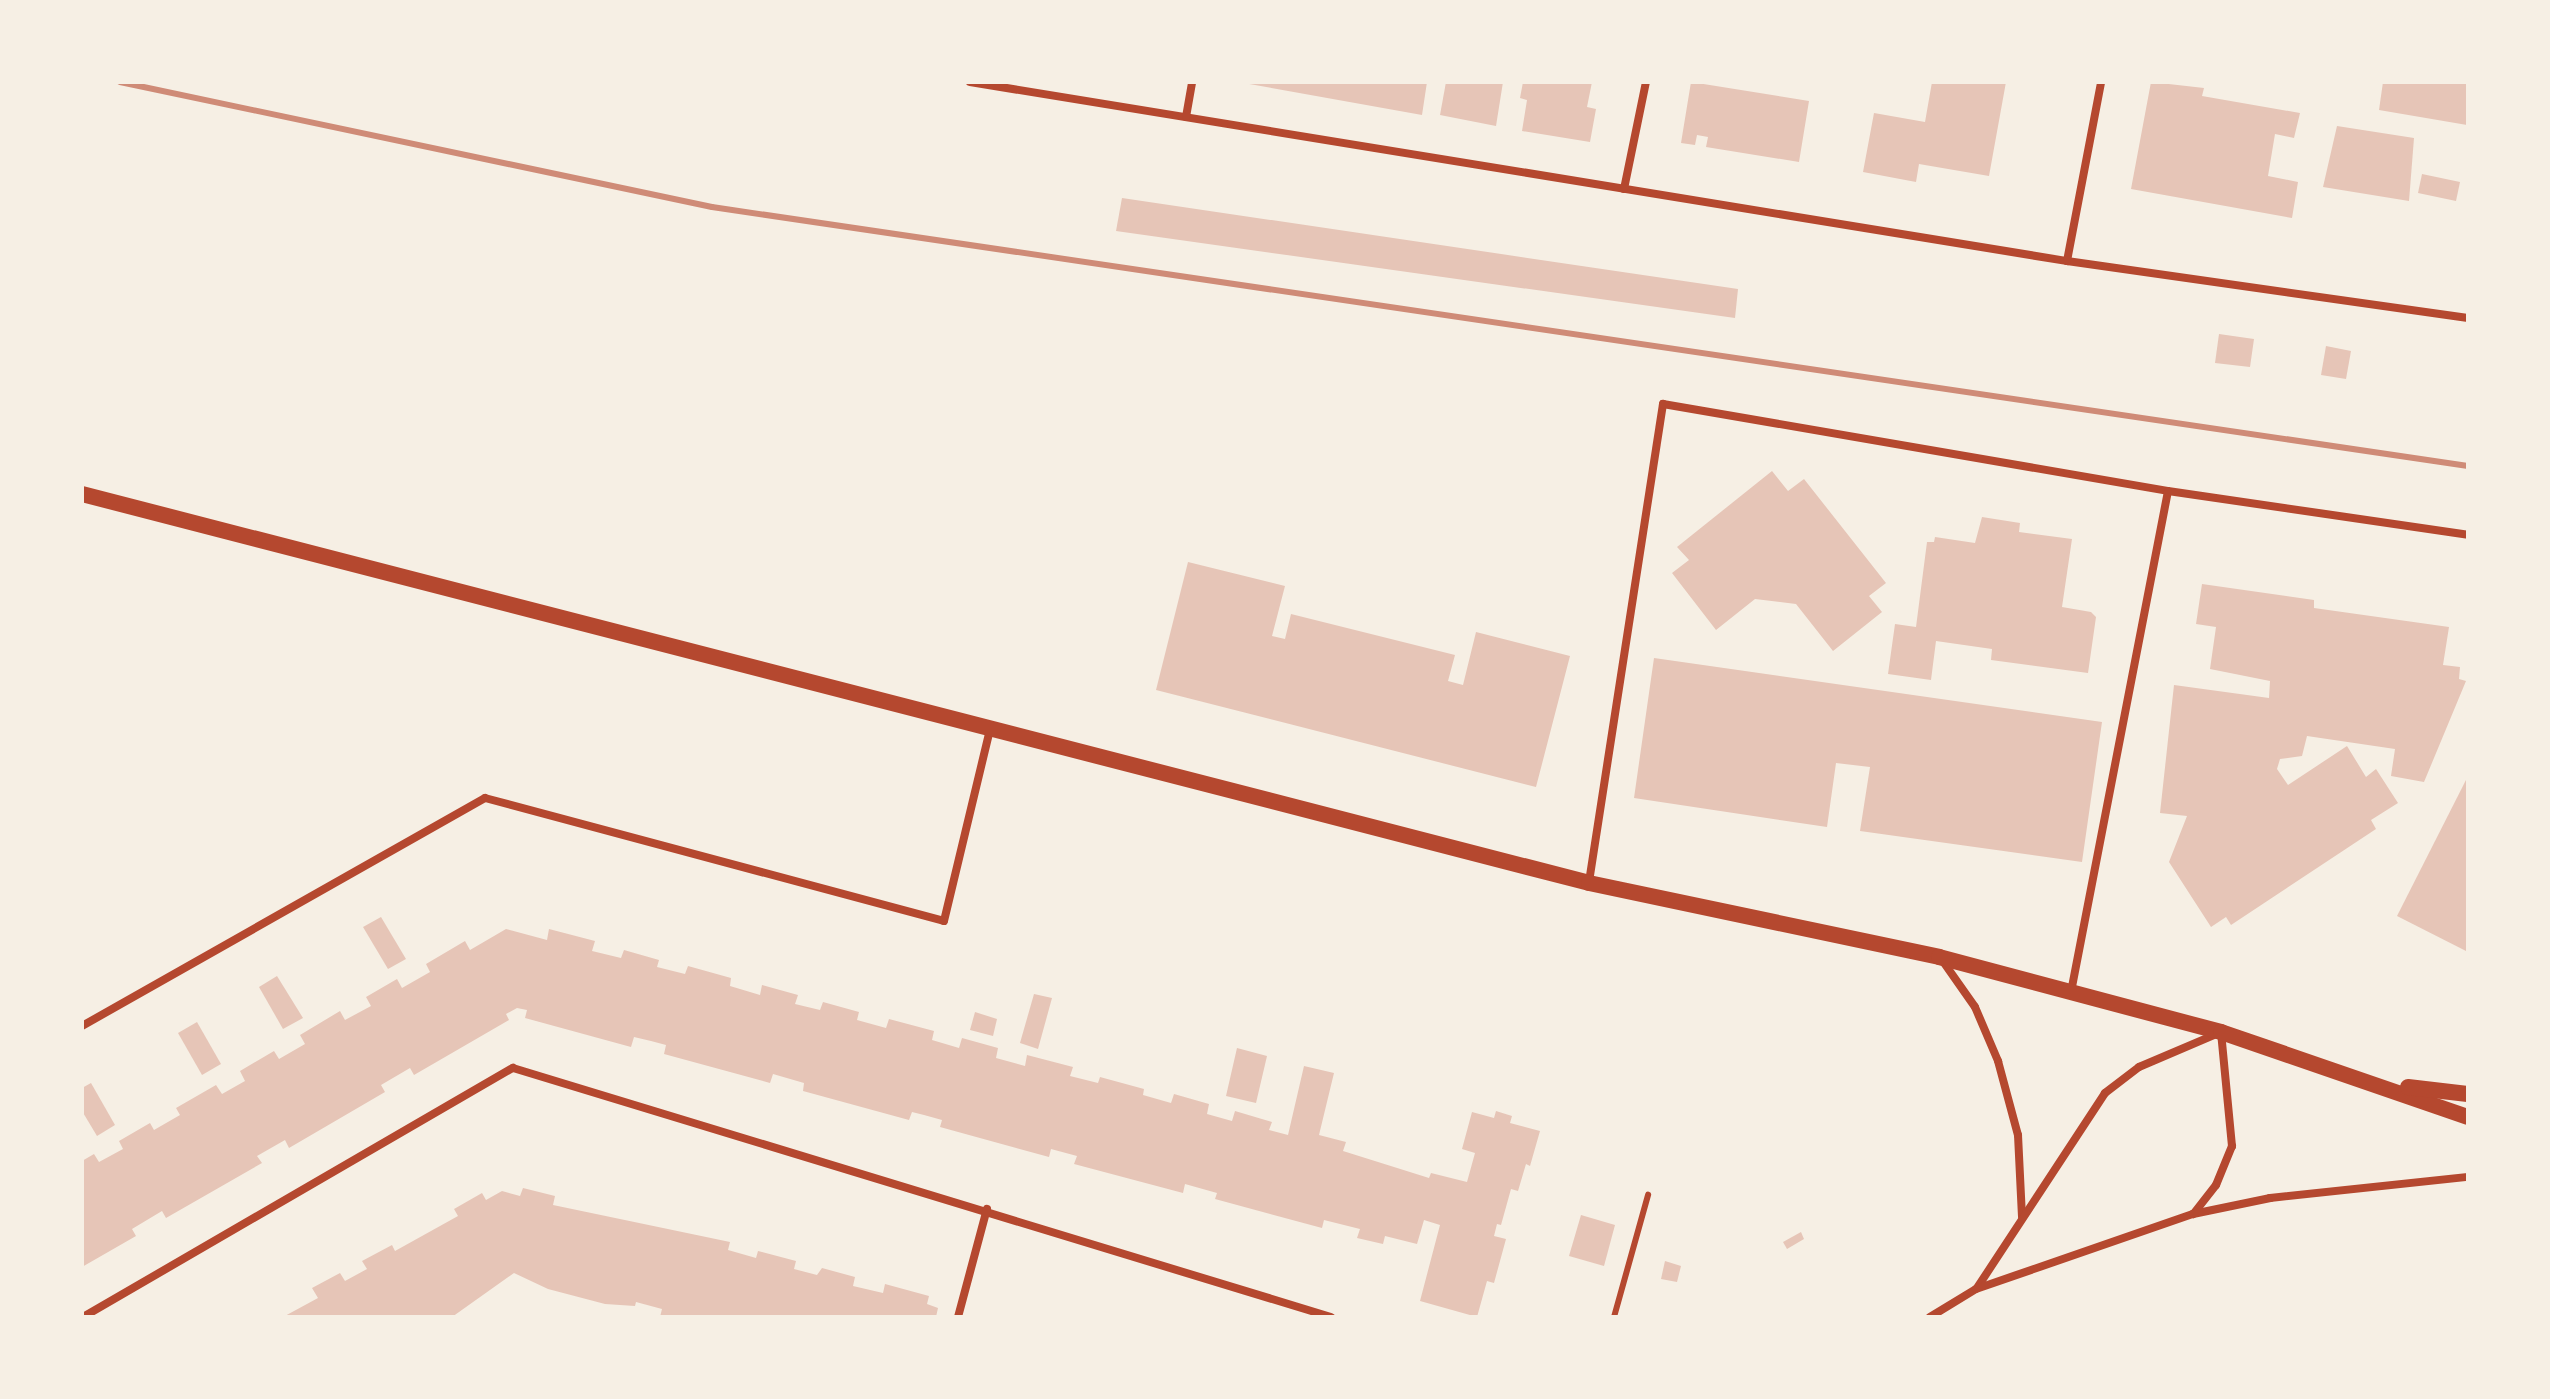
<!DOCTYPE html>
<html>
<head>
<meta charset="utf-8">
<style>
	body { margin:0 }
	#map { position:relative; width:2550px; height:1399px; overflow:hidden; background:#f6efe4; font-family:Manrope,sans-serif }
	div>[style] { position:absolute }
	.building>* { inset:0; background:#e6c5b7 }
	.service>* { height:6px; margin:-3px; padding:0 3px; transform-origin:3px; border-radius:3px; background:#b5482f }
	.minor>* { height:8px; margin:-4px; padding:0 4px; transform-origin:4px; border-radius:4px; background:#b5482f }
	.secondary>* { height:16px; margin:-8px; padding:0 8px; transform-origin:8px; border-radius:8px; background:#b5482f }
	.rail>* { height:6px; margin:-3px; padding:0 3px; transform-origin:3px; border-radius:3px; background:#cf8b77 }
	span { translate:-50% -50%; white-space:nowrap; text-align:center; line-height:1.15; -webkit-text-stroke:7px #f6efe4; paint-order:stroke }
	.frame { position:absolute; inset:0; border:84px solid #f6efe4; pointer-events:none }
</style>
</head>
<body>
<div id="map">
	<div class="building">
		<div style="clip-path:polygon(1238px 82px,1427px 82px,1422px 115px)"></div>
		<div style="clip-path:polygon(1446px 82px,1503px 82px,1496px 126px,1440px 115px)"></div>
		<div style="clip-path:polygon(1523px 82px,1592px 82px,1587px 107px,1596px 109px,1590px 142px,1522px 131px,1527px 100px,1520px 98px)"></div>
		<div style="clip-path:polygon(1691px 82px,1809px 101px,1799px 162px,1706px 147px,1708px 137px,1697px 135px,1695px 145px,1681px 143px)"></div>
		<div style="clip-path:polygon(1932px 82px,2006px 82px,1989px 176px,1919px 164px,1916px 182px,1863px 172px,1874px 113px,1925px 122px)"></div>
		<div style="clip-path:polygon(2151px 82px,2204px 88px,2202px 96px,2300px 113px,2294px 138px,2275px 134px,2268px 176px,2298px 182px,2292px 218px,2131px 189px)"></div>
		<div style="clip-path:polygon(2383px 82px,2468px 82px,2467px 125px,2379px 110px)"></div>
		<div style="clip-path:polygon(2337px 126px,2414px 138px,2409px 201px,2323px 187px)"></div>
		<div style="clip-path:polygon(2422px 174px,2460px 182px,2456px 201px,2418px 193px)"></div>
		<div style="clip-path:polygon(1122px 198px,1738px 289px,1735px 318px,1116px 231px)"></div>
		<div style="clip-path:polygon(2219px 334px,2254px 339px,2250px 367px,2215px 363px)"></div>
		<div style="clip-path:polygon(2326px 346px,2351px 351px,2346px 379px,2321px 375px)"></div>
		<div style="clip-path:polygon(1772px 471px,1788px 491px,1804px 479px,1886px 583px,1869px 596px,1882px 612px,1833px 651px,1796px 604px,1755px 599px,1716px 630px,1672px 573px,1689px 560px,1677px 547px)"></div>
		<div style="clip-path:polygon(1982px 517px,2020px 523px,2019px 532px,2072px 539px,2062px 607px,2091px 612px,2096px 617px,2088px 673px,1991px 660px,1992px 649px,1936px 641px,1931px 680px,1888px 674px,1895px 624px,1916px 627px,1927px 542px,1934px 542px,1935px 537px,1975px 543px)"></div>
		<div style="clip-path:polygon(1188px 562px,1285px 586px,1272px 636px,1285px 639px,1291px 614px,1455px 655px,1448px 681px,1463px 685px,1476px 632px,1570px 656px,1536px 787px,1156px 690px)"></div>
		<div style="clip-path:polygon(2202px 584px,2314px 600px,2314px 608px,2449px 627px,2443px 665px,2460px 667px,2459px 679px,2466px 681px,2424px 782px,2391px 776px,2395px 749px,2307px 736px,2302px 756px,2280px 759px,2277px 769px,2288px 785px,2347px 746px,2366px 777px,2376px 769px,2398px 803px,2371px 820px,2376px 829px,2231px 925px,2226px 917px,2211px 927px,2169px 862px,2187px 816px,2160px 813px,2174px 685px,2269px 698px,2270px 681px,2210px 669px,2216px 627px,2196px 624px)"></div>
		<div style="clip-path:polygon(1654px 658px,2102px 722px,2082px 862px,1860px 831px,1870px 767px,1836px 763px,1827px 827px,1634px 798px)"></div>
		<div style="clip-path:polygon(2468px 776px,2468px 952px,2397px 916px)"></div>
		<div style="clip-path:polygon(381px 917px,406px 959px,388px 969px,363px 927px)"></div>
		<div style="clip-path:polygon(506px 929px,547px 940px,549px 929px,595px 941px,592px 951px,621px 958px,624px 950px,659px 960px,657px 967px,685px 974px,688px 966px,731px 978px,730px 986px,760px 995px,762px 985px,798px 995px,795px 1004px,820px 1010px,823px 1002px,859px 1012px,857px 1020px,886px 1028px,889px 1019px,934px 1031px,932px 1040px,959px 1048px,962px 1038px,998px 1048px,996px 1058px,1025px 1066px,1027px 1055px,1073px 1067px,1070px 1076px,1098px 1083px,1100px 1077px,1144px 1089px,1143px 1095px,1171px 1103px,1174px 1094px,1209px 1104px,1207px 1114px,1232px 1121px,1235px 1111px,1272px 1122px,1269px 1130px,1288px 1135px,1304px 1066px,1334px 1073px,1319px 1135px,1346px 1142px,1343px 1151px,1429px 1178px,1431px 1173px,1467px 1182px,1475px 1153px,1462px 1149px,1472px 1112px,1494px 1118px,1496px 1111px,1512px 1116px,1510px 1123px,1540px 1131px,1530px 1166px,1526px 1164px,1518px 1191px,1511px 1189px,1501px 1225px,1497px 1224px,1494px 1236px,1506px 1239px,1494px 1283px,1487px 1281px,1477px 1317px,1420px 1301px,1440px 1225px,1424px 1220px,1417px 1244px,1385px 1236px,1383px 1244px,1357px 1238px,1360px 1229px,1324px 1220px,1322px 1228px,1215px 1199px,1217px 1193px,1185px 1184px,1183px 1193px,1074px 1164px,1077px 1156px,1051px 1149px,1049px 1157px,940px 1127px,942px 1120px,924px 1115px,912px 1112px,909px 1120px,803px 1091px,804px 1083px,773px 1074px,770px 1083px,664px 1054px,666px 1045px,651px 1041px,634px 1037px,631px 1047px,525px 1018px,527px 1010px,517px 1008px,506px 1014px,509px 1020px,414px 1075px,410px 1068px,381px 1085px,385px 1092px,289px 1148px,285px 1140px,257px 1156px,262px 1163px,166px 1218px,162px 1211px,132px 1229px,136px 1236px,82px 1267px,82px 1161px,94px 1154px,99px 1162px,123px 1149px,119px 1141px,150px 1123px,154px 1130px,180px 1115px,176px 1108px,216px 1085px,222px 1094px,245px 1081px,240px 1071px,274px 1051px,279px 1059px,305px 1044px,300px 1035px,340px 1011px,345px 1020px,371px 1006px,366px 997px,397px 979px,402px 988px,430px 972px,426px 964px,465px 941px,470px 950px)"></div>
		<div style="clip-path:polygon(277px 976px,303px 1018px,283px 1029px,259px 987px)"></div>
		<div style="clip-path:polygon(1034px 994px,1052px 998px,1038px 1049px,1020px 1043px)"></div>
		<div style="clip-path:polygon(975px 1012px,997px 1019px,993px 1036px,970px 1030px)"></div>
		<div style="clip-path:polygon(197px 1022px,221px 1064px,202px 1075px,178px 1033px)"></div>
		<div style="clip-path:polygon(1237px 1048px,1267px 1056px,1256px 1103px,1226px 1096px)"></div>
		<div style="clip-path:polygon(91px 1083px,115px 1125px,97px 1136px,82px 1111px,82px 1088px)"></div>
		<div style="clip-path:polygon(523px 1188px,555px 1196px,553px 1205px,730px 1242px,728px 1250px,756px 1258px,758px 1251px,796px 1261px,794px 1269px,817px 1275px,822px 1268px,855px 1277px,853px 1286px,883px 1293px,885px 1284px,929px 1296px,927px 1304px,938px 1308px,936px 1317px,660px 1317px,662px 1309px,636px 1302px,635px 1306px,605px 1304px,548px 1289px,514px 1273px,452px 1317px,283px 1317px,318px 1298px,312px 1288px,340px 1273px,345px 1281px,367px 1269px,362px 1261px,392px 1245px,395px 1251px,458px 1216px,454px 1209px,482px 1193px,486px 1200px,502px 1191px,520px 1196px)"></div>
		<div style="clip-path:polygon(1581px 1215px,1615px 1225px,1604px 1266px,1569px 1256px)"></div>
		<div style="clip-path:polygon(1801px 1232px,1804px 1239px,1787px 1249px,1783px 1242px)"></div>
		<div style="clip-path:polygon(1665px 1261px,1681px 1266px,1677px 1282px,1661px 1279px)"></div>
	</div>
	<div class="service">
		<div style="left:1614px;top:1317px;width:127px;rotate:-74.4deg"></div>
	</div>
	<div class="minor">
		<div style="left:970px;top:82px;width:1112px;rotate:9.27deg"></div>
		<div style="left:2067px;top:261px;width:405px;rotate:8.1deg"></div>
		<div style="left:1186px;top:117px;width:36px;rotate:-80deg"></div>
		<div style="left:1624px;top:189px;width:109px;rotate:-78.4deg"></div>
		<div style="left:2067px;top:261px;width:182px;rotate:-79.2deg"></div>
		<div style="left:1589px;top:882px;width:484px;rotate:-81.2deg"></div>
		<div style="left:1663px;top:404px;width:512px;rotate:9.77deg"></div>
		<div style="left:2168px;top:491px;width:303px;rotate:8.3deg"></div>
		<div style="left:1942px;top:960px;width:57px;rotate:54.9deg"></div>
		<div style="left:1975px;top:1007px;width:59px;rotate:66.9deg"></div>
		<div style="left:1998px;top:1061px;width:77px;rotate:74.9deg"></div>
		<div style="left:2018px;top:1135px;width:82px;rotate:87.2deg"></div>
		<div style="left:2071px;top:992px;width:510px;rotate:-79.04deg"></div>
		<div style="left:82px;top:1026px;width:463px;rotate:-29.5deg"></div>
		<div style="left:485px;top:798px;width:475px;rotate:15deg"></div>
		<div style="left:944px;top:921px;width:197px;rotate:-76.5deg"></div>
		<div style="left:1977px;top:1288px;width:233px;rotate:-56.7deg"></div>
		<div style="left:2105px;top:1093px;width:43px;rotate:-37.4deg"></div>
		<div style="left:2139px;top:1067px;width:89px;rotate:-23.1deg"></div>
		<div style="left:2221px;top:1032px;width:115px;rotate:84.5deg"></div>
		<div style="left:2232px;top:1146px;width:42px;rotate:112.3deg"></div>
		<div style="left:2216px;top:1185px;width:37px;rotate:128deg"></div>
		<div style="left:83px;top:1317px;width:497px;rotate:-30.1deg"></div>
		<div style="left:513px;top:1068px;width:855px;rotate:16.93deg"></div>
		<div style="left:958px;top:1317px;width:112px;rotate:-75deg"></div>
		<div style="left:1930px;top:1317px;width:54px;rotate:-31.3deg"></div>
		<div style="left:1976px;top:1289px;width:230px;rotate:-19.1deg"></div>
		<div style="left:2193px;top:1214px;width:79px;rotate:-11.7deg"></div>
		<div style="left:2270px;top:1198px;width:199px;rotate:-6.1deg"></div>
	</div>
	<div class="secondary">
		<div style="left:82px;top:494px;width:1556px;rotate:14.47deg"></div>
		<div style="left:1589px;top:883px;width:358px;rotate:11.9deg"></div>
		<div style="left:1939px;top:957px;width:292px;rotate:14.9deg"></div>
		<div style="left:2221px;top:1032px;width:261px;rotate:19deg"></div>
		<div style="left:2408px;top:1087px;width:60px;rotate:6.7deg"></div>
	</div>
	<div class="rail">
		<div style="left:120px;top:82px;width:605px;rotate:11.92deg"></div>
		<div style="left:712px;top:207px;width:1775px;rotate:8.39deg"></div>
	</div>
	<div class="frame"></div>
</div>
</body>
</html>
